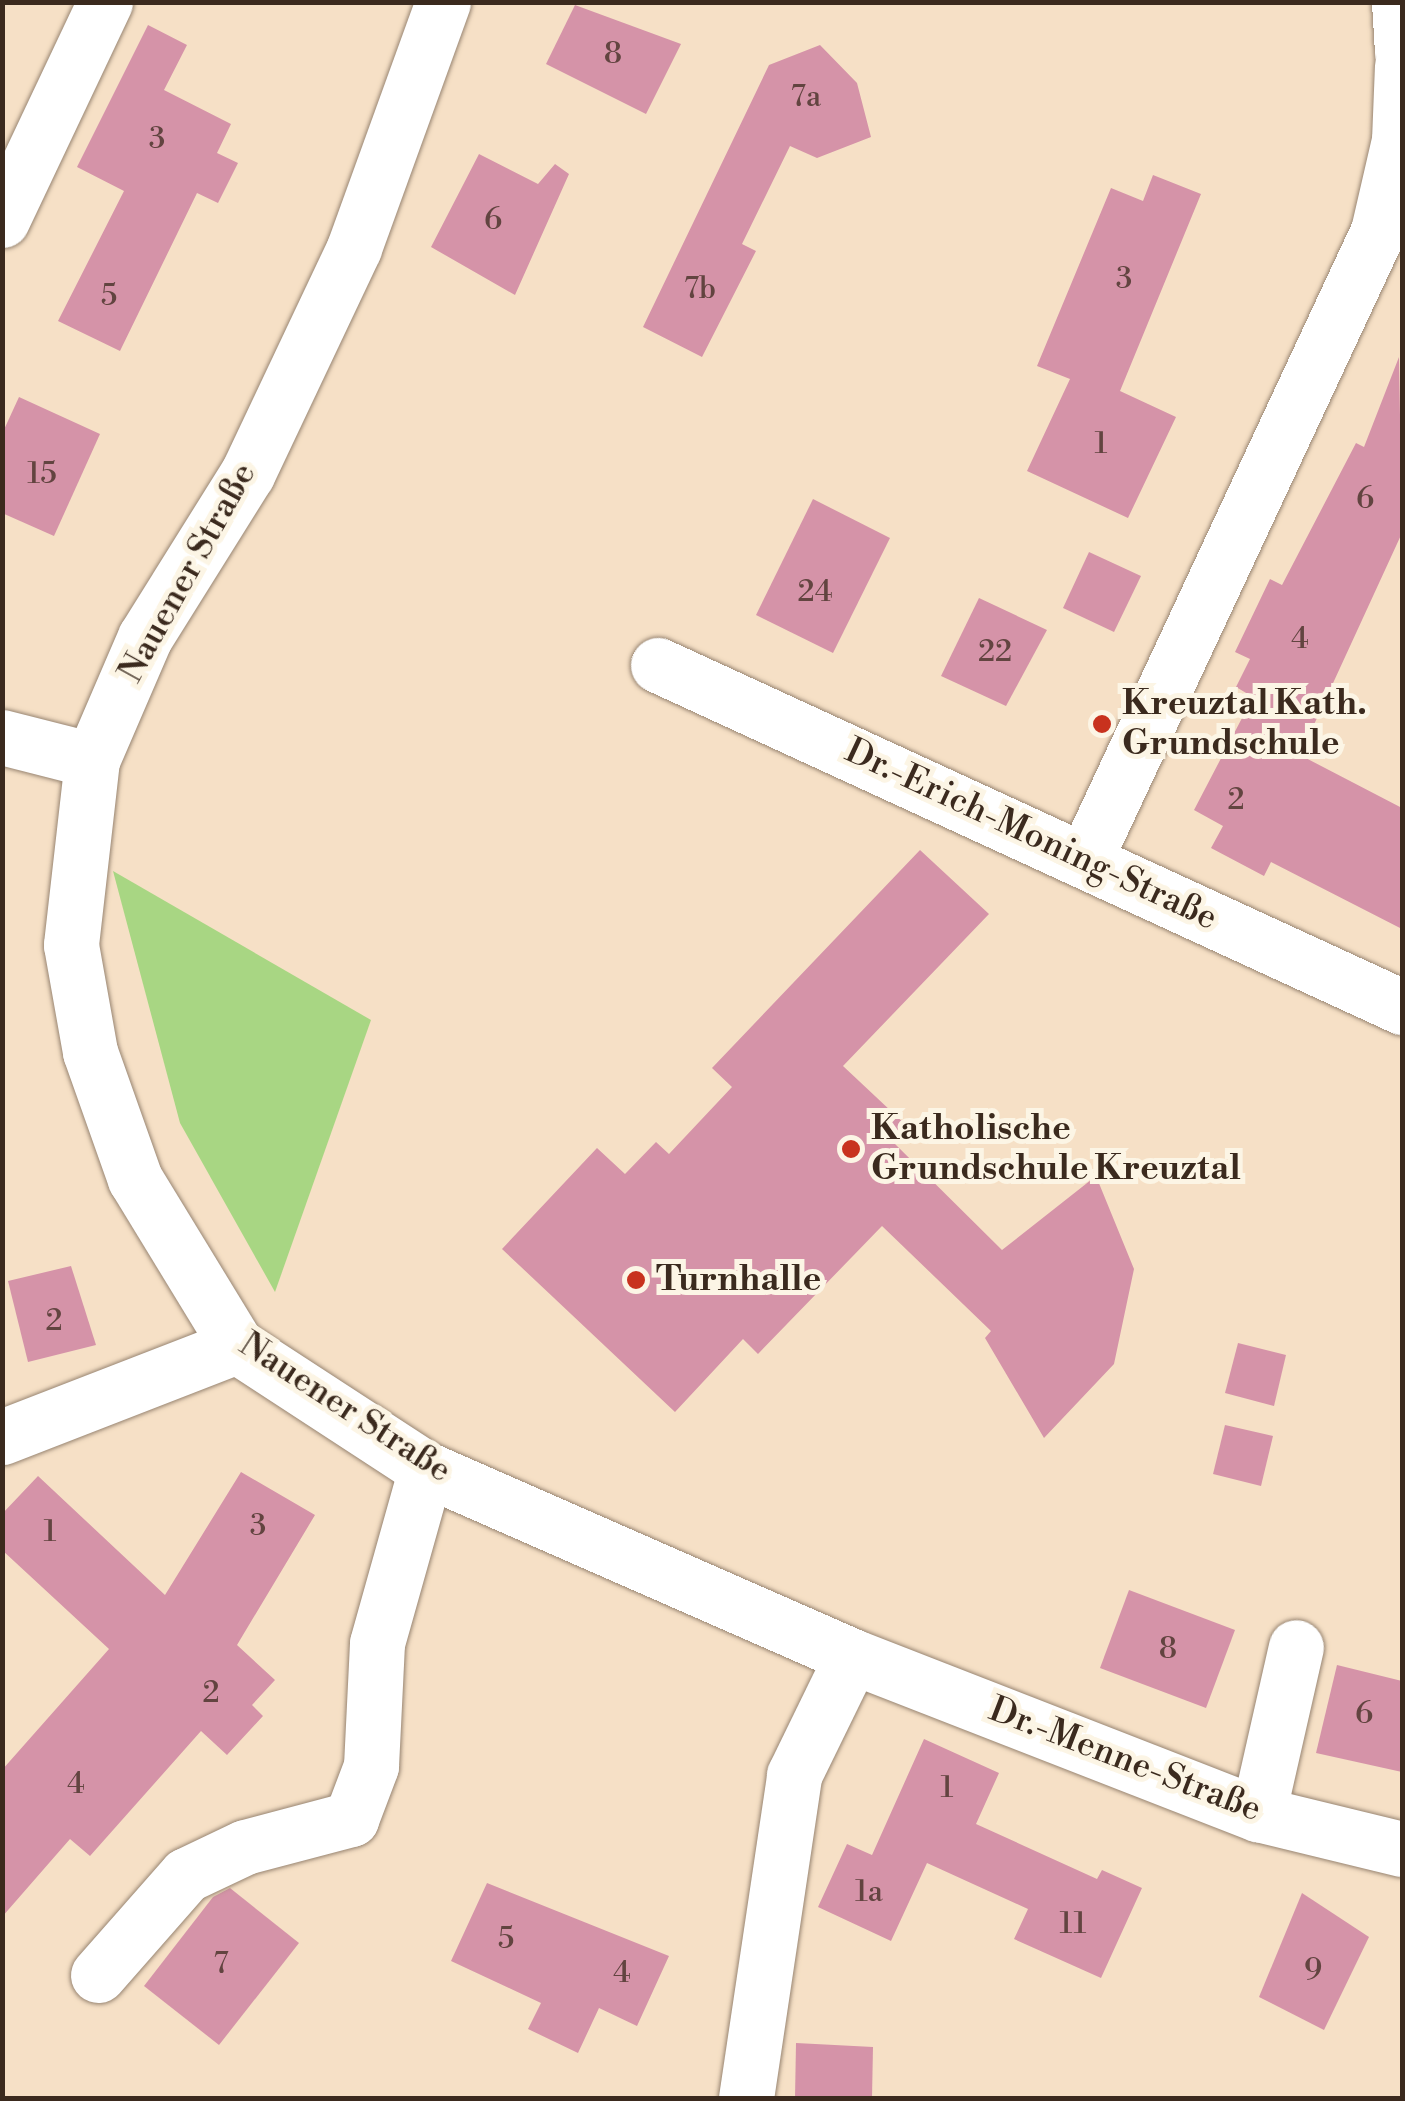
<!DOCTYPE html>
<html>
<head>
<meta charset="utf-8">
<style>
	body { margin:0 }
	#map { position:relative; width:1405px; height:2101px; overflow:hidden; background:#f6e0c6; font-family:"Libre Bodoni",serif }
	div>[style] { position:absolute }
	.green>* { inset:0; background:#a8d683 }
	.building>* { inset:0; background:#d593a8 }
	.roads { filter:drop-shadow(0 0 2px #988572) drop-shadow(0 0 2px #988572) }
	.minor>* { height:55px; margin:-27.5px; padding:0 27.5px; transform-origin:27.5px; border-radius:27.5px; background:#fff }
	.dots>* { width:28px; height:28px; translate:-50% -50%; box-sizing:border-box; border:5px solid #fcf5e5; border-radius:50% }
	span { translate:-50% -50%; white-space:nowrap; text-align:center; line-height:1.15; -webkit-text-stroke:10px #fcf5e5; paint-order:stroke }
	.number-label { font-size:30px; color:#624440 }
	.number-label span { -webkit-text-stroke-width:0 }
	.street-label { font-size:35px; color:#3b2a1e }
	.poi-label { font-size:35px; color:#3b2a1e; font-weight:700 }
	.left { translate:0 -50%; text-align:left }
	.frame { position:absolute; inset:0; border:5px solid #3b2a1e; pointer-events:none }
</style>
</head>
<body>
<div id="map">
	<div class="green">
		<div style="clip-path:polygon(113px 871px,371px 1020px,275px 1292px,180px 1123px)"></div>
	</div>
	<div class="building">
		<div style="clip-path:polygon(575px 5px,681px 44px,646px 114px,546px 64px)"></div>
		<div style="clip-path:polygon(148px 25px,187px 45px,164px 90px,231px 124px,217px 153px,238px 163px,218px 203px,197px 193px,120px 351px,58px 321px,124px 191px,77px 167px)"></div>
		<div style="clip-path:polygon(820px 45px,857px 83px,871px 137px,817px 158px,790px 146px,742px 244px,756px 251px,702px 357px,643px 327px,769px 65px)"></div>
		<div style="clip-path:polygon(479px 154px,538px 184px,555px 164px,569px 174px,515px 295px,431px 247px)"></div>
		<div style="clip-path:polygon(1153px 175px,1201px 194px,1120px 391px,1176px 417px,1128px 518px,1027px 471px,1070px 379px,1037px 366px,1111px 188px,1143px 201px)"></div>
		<div style="clip-path:polygon(1399px 357px,1402px 533px,1300px 755px,1402px 808px,1402px 929px,1271px 862px,1264px 876px,1211px 848px,1223px 826px,1194px 810px,1253px 697px,1236px 687px,1250px 659px,1235px 652px,1270px 579px,1282px 585px,1356px 443px,1364px 447px)"></div>
		<div style="clip-path:polygon(19px 397px,100px 434px,54px 536px,2px 513px,2px 434px)"></div>
		<div style="clip-path:polygon(813px 499px,890px 538px,833px 653px,756px 615px)"></div>
		<div style="clip-path:polygon(1089px 552px,1141px 576px,1114px 632px,1063px 608px)"></div>
		<div style="clip-path:polygon(979px 598px,1047px 630px,1006px 706px,941px 676px)"></div>
		<div style="clip-path:polygon(920px 850px,989px 914px,843px 1066px,908px 1127px,894px 1143px,1002px 1250px,1096px 1176px,1134px 1269px,1114px 1364px,1044px 1438px,985px 1338px,991px 1331px,882px 1226px,758px 1354px,743px 1339px,675px 1412px,502px 1249px,597px 1148px,625px 1174px,656px 1142px,669px 1154px,732px 1087px,712px 1068px)"></div>
		<div style="clip-path:polygon(71px 1266px,96px 1345px,28px 1362px,8px 1281px)"></div>
		<div style="clip-path:polygon(1238px 1343px,1286px 1355px,1274px 1406px,1225px 1393px)"></div>
		<div style="clip-path:polygon(1225px 1425px,1273px 1436px,1261px 1486px,1213px 1474px)"></div>
		<div style="clip-path:polygon(241px 1472px,315px 1515px,237px 1645px,275px 1680px,252px 1705px,263px 1716px,227px 1755px,201px 1731px,90px 1856px,70px 1839px,2px 1917px,2px 1770px,109px 1649px,2px 1550px,2px 1514px,38px 1476px,165px 1595px)"></div>
		<div style="clip-path:polygon(1129px 1590px,1235px 1630px,1206px 1708px,1100px 1668px)"></div>
		<div style="clip-path:polygon(1337px 1665px,1402px 1681px,1402px 1772px,1316px 1753px)"></div>
		<div style="clip-path:polygon(924px 1739px,999px 1773px,976px 1824px,1097px 1879px,1102px 1870px,1142px 1888px,1101px 1978px,1014px 1939px,1028px 1909px,927px 1863px,891px 1941px,818px 1907px,847px 1844px,872px 1855px)"></div>
		<div style="clip-path:polygon(487px 1883px,669px 1956px,637px 2026px,599px 2008px,578px 2053px,528px 2029px,541px 2003px,451px 1961px)"></div>
		<div style="clip-path:polygon(230px 1888px,299px 1943px,219px 2045px,144px 1986px,213px 1897px)"></div>
		<div style="clip-path:polygon(1302px 1893px,1369px 1937px,1324px 2030px,1259px 1997px)"></div>
		<div style="clip-path:polygon(796px 2043px,873px 2047px,872px 2098px,795px 2098px)"></div>
	</div>
	<div class="roads">
		<div class="minor">
			<div style="left:443px;top:2px;width:262px;rotate:109.9deg"></div>
			<div style="left:354px;top:248px;width:250px;rotate:115.3deg"></div>
			<div style="left:247px;top:474px;width:192px;rotate:122deg"></div>
			<div style="left:145px;top:637px;width:134px;rotate:113.3deg"></div>
			<div style="left:92px;top:760px;width:186px;rotate:96.5deg"></div>
			<div style="left:71px;top:945px;width:109px;rotate:79.9deg"></div>
			<div style="left:90px;top:1052px;width:135px;rotate:70.5deg"></div>
			<div style="left:135px;top:1179px;width:196px;rotate:58.6deg"></div>
			<div style="left:237px;top:1346px;width:225px;rotate:33.1deg"></div>
			<div style="left:426px;top:1469px;width:465px;rotate:23.7deg"></div>
			<div style="left:852px;top:1656px;width:436px;rotate:21.3deg"></div>
			<div style="left:1258px;top:1814px;width:148px;rotate:13.7deg"></div>
			<div style="left:1399px;top:2px;width:49px;rotate:86.5deg"></div>
			<div style="left:2px;top:220px;width:241px;rotate:-64.7deg"></div>
			<div style="left:658px;top:665px;width:819px;rotate:24.69deg"></div>
			<div style="left:2px;top:737px;width:93px;rotate:14.3deg"></div>
			<div style="left:1086px;top:857px;width:691px;rotate:-64.99deg"></div>
			<div style="left:1378px;top:231px;width:93px;rotate:-77deg"></div>
			<div style="left:1399px;top:140px;width:74px;rotate:-87.7deg"></div>
			<div style="left:2px;top:1437px;width:252px;rotate:-21.2deg"></div>
			<div style="left:1258px;top:1814px;width:171px;rotate:-77.2deg"></div>
			<div style="left:98px;top:1975px;width:133px;rotate:-48.7deg"></div>
			<div style="left:186px;top:1875px;width:65px;rotate:-25.4deg"></div>
			<div style="left:245px;top:1847px;width:110px;rotate:-14.8deg"></div>
			<div style="left:351px;top:1819px;width:57px;rotate:-69.3deg"></div>
			<div style="left:371px;top:1766px;width:123px;rotate:-87.2deg"></div>
			<div style="left:377px;top:1643px;width:181px;rotate:-74.3deg"></div>
			<div style="left:746px;top:2098px;width:327px;rotate:-81.5deg"></div>
			<div style="left:794px;top:1775px;width:132px;rotate:-64deg"></div>
		</div>
	</div>
	<div class="dots">
		<div style="left:1102px;top:724px;background:#c8321e"></div>
		<div style="left:851px;top:1149px;background:#c8321e"></div>
		<div style="left:636px;top:1280px;background:#c8321e"></div>
	</div>
	<div class="number-label">
		<span style="left:613px;top:54px">8</span>
		<span style="left:806px;top:97px">7a</span>
		<span style="left:157px;top:139px">3</span>
		<span style="left:493px;top:220px">6</span>
		<span style="left:1124px;top:279px">3</span>
		<span style="left:700px;top:289px">7b</span>
		<span style="left:109px;top:296px">5</span>
		<span style="left:1101px;top:444px">1</span>
		<span style="left:42px;top:474px">15</span>
		<span style="left:1365px;top:499px">6</span>
		<span style="left:815px;top:592px">24</span>
		<span style="left:1300px;top:639px">4</span>
		<span style="left:995px;top:652px">22</span>
		<span style="left:1236px;top:800px">2</span>
		<span style="left:54px;top:1321px">2</span>
		<span style="left:258px;top:1526px">3</span>
		<span style="left:50px;top:1532px">1</span>
		<span style="left:1168px;top:1649px">8</span>
		<span style="left:211px;top:1693px">2</span>
		<span style="left:1364px;top:1714px">6</span>
		<span style="left:76px;top:1784px">4</span>
		<span style="left:947px;top:1788px">1</span>
		<span style="left:869px;top:1892px">1a</span>
		<span style="left:1073px;top:1924px">11</span>
		<span style="left:506px;top:1939px">5</span>
		<span style="left:221px;top:1964px">7</span>
		<span style="left:1313px;top:1970px">9</span>
		<span style="left:622px;top:1973px">4</span>
	</div>
	<div class="street-label">
		<span style="left:188px;top:573px;rotate:-61deg">Nauener Straße</span>
		<span style="left:1031px;top:835px;rotate:25deg">Dr.-Erich-Moning-Straße</span>
		<span style="left:345px;top:1408px;rotate:33deg">Nauener Straße</span>
		<span style="left:1125px;top:1760px;rotate:21deg">Dr.-Menne-Straße</span>
	</div>
	<div class="poi-label">
		<span class="left" style="left:1122px;top:724px">Kreuztal Kath.<br>Grundschule</span>
		<span class="left" style="left:871px;top:1149px">Katholische<br>Grundschule Kreuztal</span>
		<span class="left" style="left:656px;top:1280px">Turnhalle</span>
	</div>
	<div class="frame"></div>
</div>
</body>
</html>
